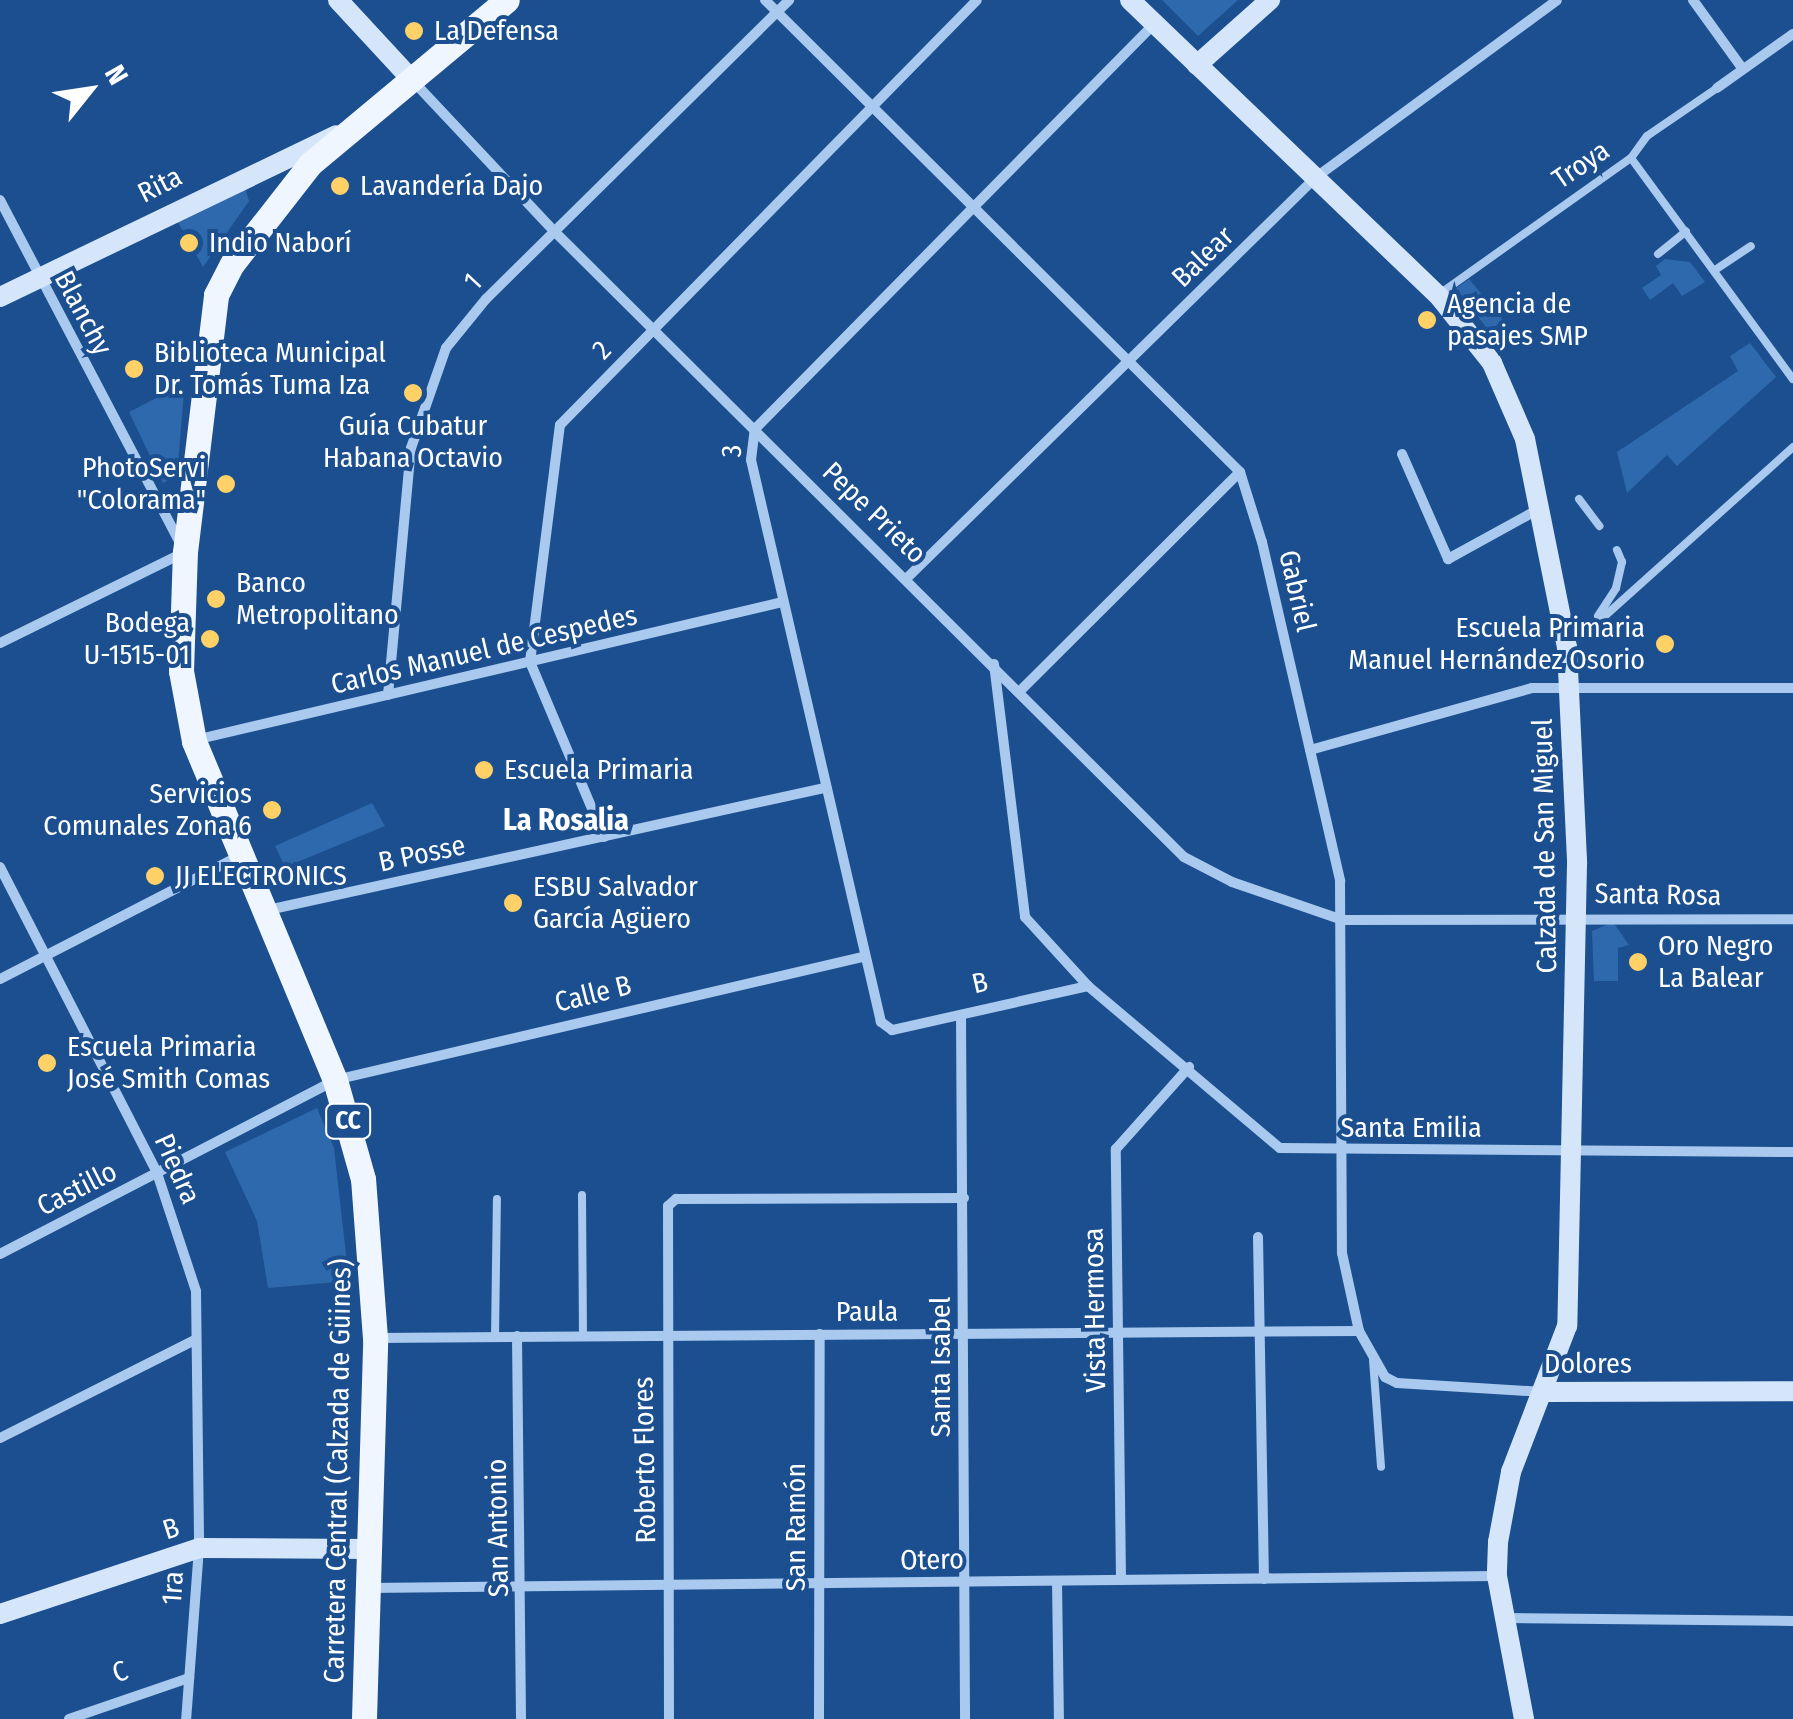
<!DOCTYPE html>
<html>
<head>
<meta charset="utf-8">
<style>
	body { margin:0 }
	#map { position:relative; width:1793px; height:1719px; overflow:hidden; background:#1b4f8f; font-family:"Fira Sans Condensed",sans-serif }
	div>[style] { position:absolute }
	.green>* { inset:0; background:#2e69ad }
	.lane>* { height:8px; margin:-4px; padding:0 4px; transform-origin:4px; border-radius:4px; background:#a9c9ee }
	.street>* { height:10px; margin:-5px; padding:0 5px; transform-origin:5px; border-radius:5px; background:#a9c9ee }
	.secondary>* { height:20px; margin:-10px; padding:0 10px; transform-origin:10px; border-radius:10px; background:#d6e6fa }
	.primary>* { height:25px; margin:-12.5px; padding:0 12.5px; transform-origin:12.5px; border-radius:12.5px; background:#f0f6ff }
	.dots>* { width:28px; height:28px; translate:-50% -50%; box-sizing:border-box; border:5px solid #1b4f8f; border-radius:50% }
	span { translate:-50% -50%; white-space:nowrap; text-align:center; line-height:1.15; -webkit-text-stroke:8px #1b4f8f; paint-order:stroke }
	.shield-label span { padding:2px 8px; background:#1b4f8f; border:2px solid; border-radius:8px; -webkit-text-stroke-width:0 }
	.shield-label { font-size:25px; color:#fff; font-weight:700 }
	.poi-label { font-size:28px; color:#fff }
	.left { translate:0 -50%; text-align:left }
	.right { translate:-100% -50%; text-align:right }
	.street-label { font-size:28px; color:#fff }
	.neighbourhood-label { font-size:30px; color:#fff; font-weight:700 }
	.north { position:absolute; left:40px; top:40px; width:100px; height:100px; -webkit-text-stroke:8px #1b4f8f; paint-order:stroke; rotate:60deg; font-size:28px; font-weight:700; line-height:40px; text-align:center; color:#fff }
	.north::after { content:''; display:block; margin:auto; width:35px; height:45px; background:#fff; clip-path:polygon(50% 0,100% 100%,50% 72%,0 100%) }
</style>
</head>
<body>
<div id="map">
	<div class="green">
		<div style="clip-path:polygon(1162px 0,1238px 0,1198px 36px)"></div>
		<div style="clip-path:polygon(245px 188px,249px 201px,203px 267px,174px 215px)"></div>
		<div style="clip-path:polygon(1665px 259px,1690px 262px,1705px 282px,1682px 296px,1673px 283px,1650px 300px,1642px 288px,1661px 275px,1656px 266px)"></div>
		<div style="clip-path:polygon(1469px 279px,1503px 320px,1489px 331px,1456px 288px)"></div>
		<div style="clip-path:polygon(1750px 343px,1776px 377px,1677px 466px,1667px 455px,1627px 493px,1617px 452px,1738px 371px,1730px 356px)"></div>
		<div style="clip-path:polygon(172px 390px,184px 392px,177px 475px,163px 483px,129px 412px)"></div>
		<div style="clip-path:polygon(372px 803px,385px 826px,285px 867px,275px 846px)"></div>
		<div style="clip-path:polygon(1613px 922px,1629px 945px,1618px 948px,1618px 981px,1594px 981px,1592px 931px)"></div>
		<div style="clip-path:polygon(317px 1108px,334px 1148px,349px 1281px,268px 1288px,257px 1221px,225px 1152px)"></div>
	</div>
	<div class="lane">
		<div style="left:1631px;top:158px;width:274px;rotate:53.8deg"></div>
		<div style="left:1658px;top:254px;width:36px;rotate:-39deg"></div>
		<div style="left:1715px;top:270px;width:43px;rotate:-33.7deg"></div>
		<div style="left:1438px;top:295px;width:237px;rotate:-35.4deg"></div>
		<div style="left:1631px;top:158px;width:27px;rotate:-54deg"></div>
		<div style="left:1647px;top:136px;width:85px;rotate:-34.4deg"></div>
		<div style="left:1579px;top:499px;width:34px;rotate:53deg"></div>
		<div style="left:1598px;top:616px;width:33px;rotate:-57deg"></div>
		<div style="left:1616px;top:588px;width:27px;rotate:-77deg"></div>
		<div style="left:1622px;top:562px;width:13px;rotate:-113deg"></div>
		<div style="left:1587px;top:632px;width:277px;rotate:-41.9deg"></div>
		<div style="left:582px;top:1195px;width:141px;rotate:89.6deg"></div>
		<div style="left:495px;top:1337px;width:138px;rotate:-89.2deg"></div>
		<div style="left:1373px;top:1360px;width:107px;rotate:85.7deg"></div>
	</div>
	<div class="street">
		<div style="left:765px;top:0;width:670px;rotate:44.82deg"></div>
		<div style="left:1240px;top:472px;width:73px;rotate:72.6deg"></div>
		<div style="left:1262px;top:542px;width:348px;rotate:77deg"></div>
		<div style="left:1340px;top:881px;width:372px;rotate:89.7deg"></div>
		<div style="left:1342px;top:1253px;width:80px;rotate:77.7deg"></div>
		<div style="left:1359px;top:1331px;width:53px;rotate:60.5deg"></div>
		<div style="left:1385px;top:1377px;width:13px;rotate:27deg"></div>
		<div style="left:1397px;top:1383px;width:148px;rotate:3.5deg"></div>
		<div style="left:1693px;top:0;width:84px;rotate:54.2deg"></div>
		<div style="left:413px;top:81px;width:207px;rotate:46.8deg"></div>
		<div style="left:555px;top:232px;width:887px;rotate:44.82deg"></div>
		<div style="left:1184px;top:857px;width:54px;rotate:27.5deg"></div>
		<div style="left:1232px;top:882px;width:117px;rotate:18.9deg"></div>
		<div style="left:1343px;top:920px;width:450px;rotate:-0.1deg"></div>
		<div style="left:1717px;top:88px;width:93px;rotate:-35.4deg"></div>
		<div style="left:0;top:200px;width:398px;rotate:62.3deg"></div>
		<div style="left:185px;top:552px;width:206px;rotate:153.8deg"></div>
		<div style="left:1402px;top:454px;width:115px;rotate:66.3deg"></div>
		<div style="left:1448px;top:559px;width:104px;rotate:-28.8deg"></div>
		<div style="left:908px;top:577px;width:570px;rotate:-44.43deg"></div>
		<div style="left:1315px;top:178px;width:300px;rotate:-36.3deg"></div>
		<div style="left:994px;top:664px;width:255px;rotate:83deg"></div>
		<div style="left:1025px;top:917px;width:93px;rotate:47.6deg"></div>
		<div style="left:1088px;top:986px;width:251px;rotate:40.2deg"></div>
		<div style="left:1280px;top:1148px;width:513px;rotate:0.45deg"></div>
		<div style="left:1020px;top:691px;width:310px;rotate:-44.9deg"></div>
		<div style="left:388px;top:695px;width:248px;rotate:-84.7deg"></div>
		<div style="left:411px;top:448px;width:106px;rotate:-70.7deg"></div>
		<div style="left:446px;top:348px;width:63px;rotate:-50.8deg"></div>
		<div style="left:486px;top:299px;width:426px;rotate:-44.6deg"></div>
		<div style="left:195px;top:740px;width:604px;rotate:-13.21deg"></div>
		<div style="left:1310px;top:750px;width:230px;rotate:-15.6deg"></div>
		<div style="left:1532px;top:688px;width:261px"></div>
		<div style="left:604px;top:837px;width:190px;rotate:-112.9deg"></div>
		<div style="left:530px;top:662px;width:239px;rotate:-82.8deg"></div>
		<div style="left:560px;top:425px;width:595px;rotate:-45.54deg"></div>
		<div style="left:0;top:867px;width:344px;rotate:62.8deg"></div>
		<div style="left:157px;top:1173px;width:124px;rotate:71.7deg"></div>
		<div style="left:196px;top:1291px;width:257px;rotate:89.3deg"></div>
		<div style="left:199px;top:1548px;width:171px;rotate:94.3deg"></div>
		<div style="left:268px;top:910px;width:569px;rotate:-12.38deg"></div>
		<div style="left:0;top:979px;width:269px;rotate:-27.2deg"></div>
		<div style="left:1088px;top:986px;width:201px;rotate:167.3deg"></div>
		<div style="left:892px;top:1030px;width:14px;rotate:-144deg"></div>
		<div style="left:881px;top:1022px;width:577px;rotate:-103.02deg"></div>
		<div style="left:751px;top:460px;width:31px;rotate:-83deg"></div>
		<div style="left:755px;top:429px;width:569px;rotate:-45.43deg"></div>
		<div style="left:961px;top:1015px;width:704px;rotate:89.67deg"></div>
		<div style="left:1258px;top:1237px;width:342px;rotate:89deg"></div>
		<div style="left:0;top:1254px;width:377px;rotate:-27.4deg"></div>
		<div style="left:335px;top:1080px;width:541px;rotate:-13.14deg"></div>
		<div style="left:517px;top:1336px;width:383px;rotate:89.4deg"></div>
		<div style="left:375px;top:1338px;width:984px;rotate:-0.41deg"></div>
		<div style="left:0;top:1438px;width:218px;rotate:-26.7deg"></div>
		<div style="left:1121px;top:1580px;width:431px;rotate:-90.7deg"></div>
		<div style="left:1116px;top:1149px;width:110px;rotate:-48.3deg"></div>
		<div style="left:1057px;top:1581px;width:138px;rotate:89.2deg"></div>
		<div style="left:368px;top:1588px;width:1128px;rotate:-0.61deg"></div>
		<div style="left:1506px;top:1618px;width:287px;rotate:0.6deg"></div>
		<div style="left:69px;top:1719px;width:127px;rotate:-18.9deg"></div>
		<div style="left:669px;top:1719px;width:513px;rotate:-90.11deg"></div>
		<div style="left:668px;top:1206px;width:11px;rotate:-41deg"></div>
		<div style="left:676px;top:1199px;width:288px;rotate:-0.2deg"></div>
		<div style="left:819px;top:1719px;width:385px;rotate:-89.9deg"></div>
	</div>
	<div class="secondary">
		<div style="left:338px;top:0;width:110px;rotate:47.2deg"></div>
		<div style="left:1130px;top:0;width:426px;rotate:43.8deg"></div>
		<div style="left:1438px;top:295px;width:87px;rotate:51.5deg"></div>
		<div style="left:1492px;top:363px;width:83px;rotate:66.5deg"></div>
		<div style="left:1525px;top:439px;width:213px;rotate:78.6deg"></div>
		<div style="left:1567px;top:648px;width:216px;rotate:87.3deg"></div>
		<div style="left:1577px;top:864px;width:462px;rotate:91.2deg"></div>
		<div style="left:1567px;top:1326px;width:156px;rotate:111deg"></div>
		<div style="left:1511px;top:1472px;width:71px;rotate:100.5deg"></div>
		<div style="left:1498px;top:1542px;width:34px;rotate:92deg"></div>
		<div style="left:1497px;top:1576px;width:146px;rotate:79.3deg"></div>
		<div style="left:1197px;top:65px;width:98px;rotate:-41.7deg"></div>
		<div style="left:0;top:297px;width:373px;rotate:-25.7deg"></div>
		<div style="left:1546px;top:1392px;width:247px;rotate:-0.2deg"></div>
		<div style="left:0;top:1614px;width:210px;rotate:-18.3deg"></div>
		<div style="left:199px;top:1548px;width:169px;rotate:0.3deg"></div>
	</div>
	<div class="primary">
		<div style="left:364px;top:1719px;width:381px;rotate:-88.3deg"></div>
		<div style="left:375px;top:1338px;width:159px;rotate:-94.3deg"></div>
		<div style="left:363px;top:1179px;width:103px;rotate:-105.8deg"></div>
		<div style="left:335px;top:1080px;width:367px;rotate:-112.6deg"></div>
		<div style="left:194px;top:741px;width:71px;rotate:-100.5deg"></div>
		<div style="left:181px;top:671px;width:119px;rotate:-88.1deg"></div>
		<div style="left:185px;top:552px;width:259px;rotate:-83.1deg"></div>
		<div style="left:216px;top:295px;width:35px;rotate:-63deg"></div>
		<div style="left:232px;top:264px;width:127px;rotate:-52deg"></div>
		<div style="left:310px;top:164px;width:256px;rotate:-39.8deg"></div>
	</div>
	<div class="dots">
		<div style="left:414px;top:31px;background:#ffd166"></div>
		<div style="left:340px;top:186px;background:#ffd166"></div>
		<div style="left:189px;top:243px;background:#ffd166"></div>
		<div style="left:1427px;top:320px;background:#ffd166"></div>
		<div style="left:134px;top:369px;background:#ffd166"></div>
		<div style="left:413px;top:393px;background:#ffd166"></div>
		<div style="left:226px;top:484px;background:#ffd166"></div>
		<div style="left:216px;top:599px;background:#ffd166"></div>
		<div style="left:210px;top:639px;background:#ffd166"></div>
		<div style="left:1665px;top:644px;background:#ffd166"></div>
		<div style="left:484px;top:770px;background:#ffd166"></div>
		<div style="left:272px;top:810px;background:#ffd166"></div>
		<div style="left:155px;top:876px;background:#ffd166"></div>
		<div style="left:513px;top:903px;background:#ffd166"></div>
		<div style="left:1638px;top:962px;background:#ffd166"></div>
		<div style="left:47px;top:1063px;background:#ffd166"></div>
	</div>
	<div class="shield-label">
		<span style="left:348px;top:1121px">CC</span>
	</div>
	<div class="poi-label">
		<span class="left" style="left:434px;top:31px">La Defensa</span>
		<span class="left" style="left:360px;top:186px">Lavandería Dajo</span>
		<span class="left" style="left:209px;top:243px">Indio Naborí</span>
		<span class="left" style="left:1447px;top:320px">Agencia de<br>pasajes SMP</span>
		<span class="left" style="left:154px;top:369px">Biblioteca Municipal<br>Dr. Tomás Tuma Iza</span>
		<span style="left:413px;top:442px">Guía Cubatur<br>Habana Octavio</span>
		<span class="right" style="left:206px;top:484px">PhotoServi<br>"Colorama"</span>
		<span class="left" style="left:236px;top:599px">Banco<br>Metropolitano</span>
		<span class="right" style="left:190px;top:639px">Bodega<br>U-1515-01</span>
		<span class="right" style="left:1645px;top:644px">Escuela Primaria<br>Manuel Hernández Osorio</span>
		<span class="left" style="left:504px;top:770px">Escuela Primaria</span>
		<span class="right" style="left:252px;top:810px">Servicios<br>Comunales Zona 6</span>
		<span class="left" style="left:175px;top:876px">JJ ELECTRONICS</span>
		<span class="left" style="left:533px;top:903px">ESBU Salvador<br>García Agüero</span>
		<span class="left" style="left:1658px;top:962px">Oro Negro<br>La Balear</span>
		<span class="left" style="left:67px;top:1063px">Escuela Primaria<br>José Smith Comas</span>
	</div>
	<div class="street-label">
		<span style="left:1581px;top:165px;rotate:-34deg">Troya</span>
		<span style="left:160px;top:185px;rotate:-27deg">Rita</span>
		<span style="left:1203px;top:257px;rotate:-44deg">Balear</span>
		<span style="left:473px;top:282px;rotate:-47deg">1</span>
		<span style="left:83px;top:313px;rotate:62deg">Blanchy</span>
		<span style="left:602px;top:350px;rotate:-46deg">2</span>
		<span style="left:732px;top:451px;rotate:-89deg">3</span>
		<span style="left:874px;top:513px;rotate:44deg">Pepe Prieto</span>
		<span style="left:1297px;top:591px;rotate:77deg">Gabriel</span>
		<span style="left:484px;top:650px;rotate:-13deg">Carlos Manuel de Cespedes</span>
		<span style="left:1545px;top:846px;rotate:-91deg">Calzada de San Miguel</span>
		<span style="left:422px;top:854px;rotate:-12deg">B Posse</span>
		<span style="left:1658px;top:895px;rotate:1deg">Santa Rosa</span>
		<span style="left:980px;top:983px;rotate:-13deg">B</span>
		<span style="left:593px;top:994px;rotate:-14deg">Calle B</span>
		<span style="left:1411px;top:1128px">Santa Emilia</span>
		<span style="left:177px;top:1169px;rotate:66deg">Piedra</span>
		<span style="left:77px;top:1189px;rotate:-27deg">Castillo</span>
		<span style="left:1095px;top:1310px;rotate:-91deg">Vista Hermosa</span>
		<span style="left:867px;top:1312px">Paula</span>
		<span style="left:1588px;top:1364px">Dolores</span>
		<span style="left:941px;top:1367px;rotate:-90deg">Santa Isabel</span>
		<span style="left:645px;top:1460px;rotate:-91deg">Roberto Flores</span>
		<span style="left:338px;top:1471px;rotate:-89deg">Carretera Central (Calzada de Güines)</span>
		<span style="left:796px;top:1527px;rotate:-90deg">San Ramón</span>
		<span style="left:498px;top:1528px;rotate:-91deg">San Antonio</span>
		<span style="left:171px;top:1529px;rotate:-18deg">B</span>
		<span style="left:932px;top:1560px;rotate:-1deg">Otero</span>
		<span style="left:173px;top:1588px;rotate:-86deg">1ra</span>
		<span style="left:120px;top:1672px;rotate:-19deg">C</span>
	</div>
	<div class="neighbourhood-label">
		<span style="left:566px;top:820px">La Rosalia</span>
	</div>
	<div class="north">N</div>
</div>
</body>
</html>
